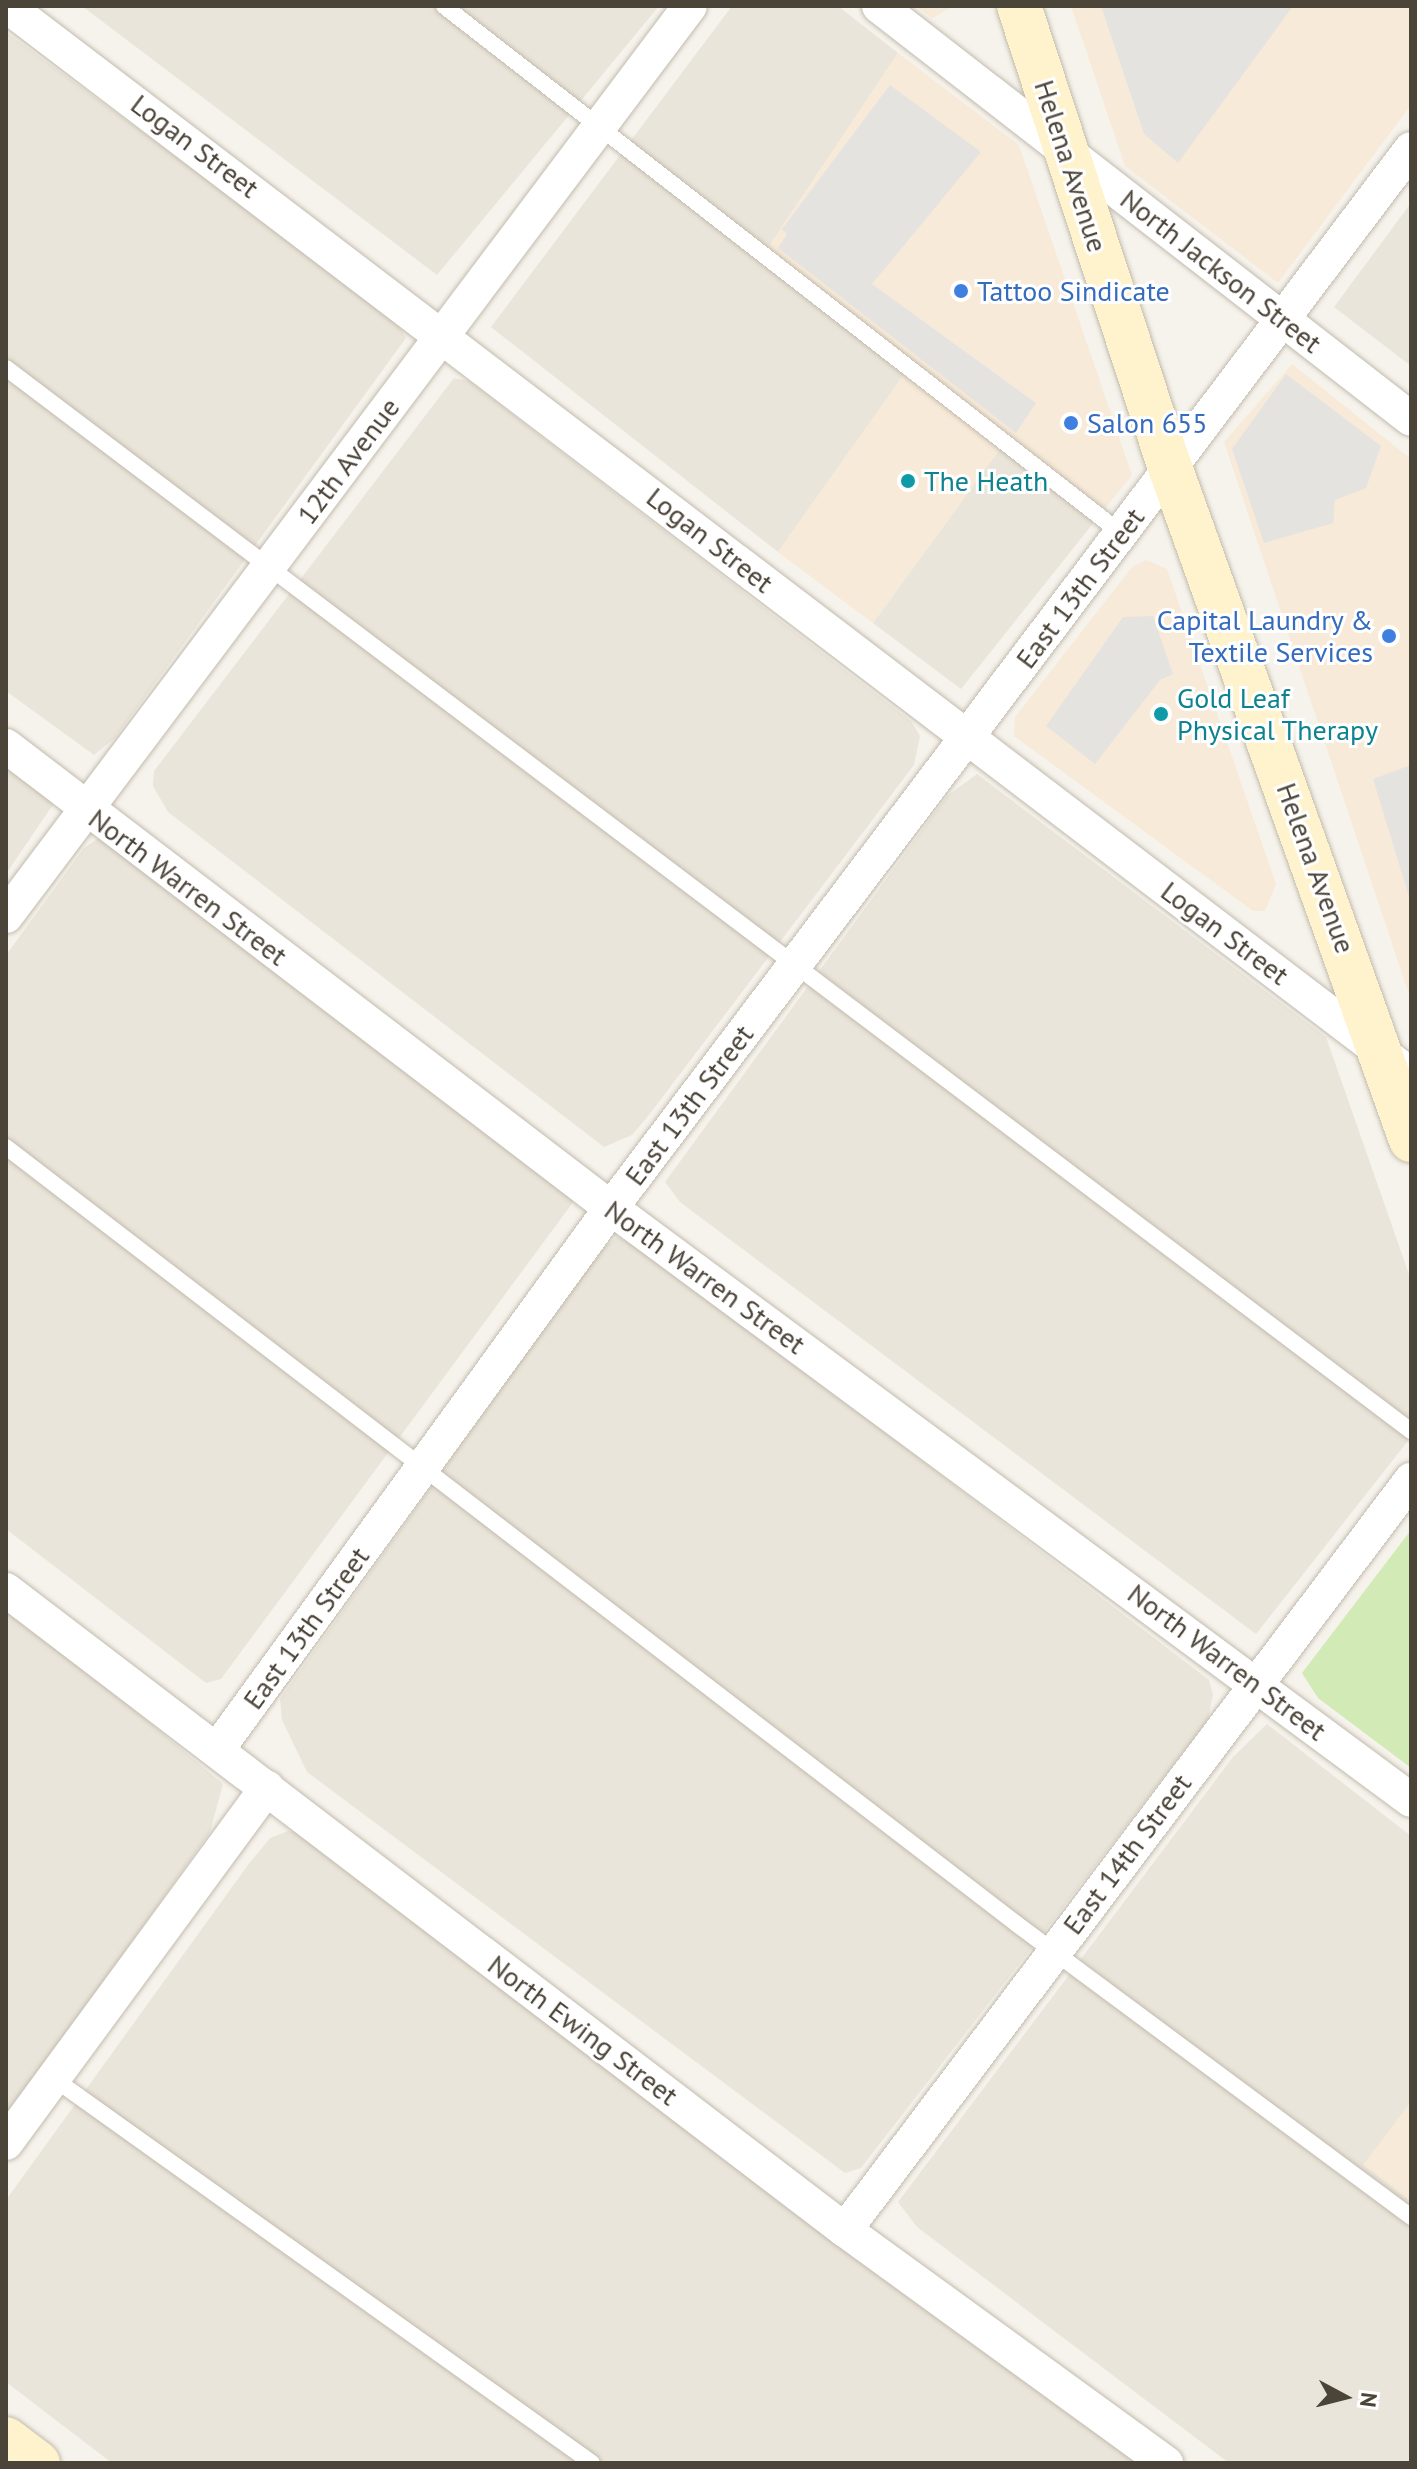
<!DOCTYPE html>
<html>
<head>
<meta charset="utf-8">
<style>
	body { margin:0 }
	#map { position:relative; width:1417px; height:2469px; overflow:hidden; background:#f6f3ec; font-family:"PT Sans",sans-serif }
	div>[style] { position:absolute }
	.residential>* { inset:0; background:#eae5da }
	.commercial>* { inset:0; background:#f7ead8 }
	.green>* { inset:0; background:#d2eab5 }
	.parking>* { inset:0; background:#e5e3e0 }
	.roads { filter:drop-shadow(0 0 2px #c2bbae) drop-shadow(0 0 2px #c2bbae) }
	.lane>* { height:16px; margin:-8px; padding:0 8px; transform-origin:8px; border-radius:8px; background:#fff }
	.street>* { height:34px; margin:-17px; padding:0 17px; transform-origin:17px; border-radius:17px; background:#fff }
	.secondary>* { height:44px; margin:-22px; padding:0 22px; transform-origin:22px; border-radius:22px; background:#fff3cd }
	.dots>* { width:22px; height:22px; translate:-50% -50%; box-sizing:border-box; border:4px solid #fff; border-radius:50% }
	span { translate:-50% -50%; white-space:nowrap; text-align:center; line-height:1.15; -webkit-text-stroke:6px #fff; paint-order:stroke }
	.street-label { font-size:28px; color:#4b4439 }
	.shop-label { font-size:28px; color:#366cbe }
	.left { translate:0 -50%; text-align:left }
	.right { translate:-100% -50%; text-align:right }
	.culture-label { font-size:28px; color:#0d838f }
	.frame { position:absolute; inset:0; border:8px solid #4b4439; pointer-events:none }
	.north { position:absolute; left:1305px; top:2357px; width:80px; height:80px; -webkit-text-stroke:6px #fff; paint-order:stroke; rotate:97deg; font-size:22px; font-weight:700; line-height:32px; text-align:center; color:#4b4439 }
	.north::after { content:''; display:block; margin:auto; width:28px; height:36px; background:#4b4439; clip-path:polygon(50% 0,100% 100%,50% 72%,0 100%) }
</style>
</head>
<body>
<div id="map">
	<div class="residential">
		<div style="clip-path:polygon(82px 6px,659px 6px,437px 275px)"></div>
		<div style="clip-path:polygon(732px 6px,838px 6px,898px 53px,766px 251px,910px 366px,778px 552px,491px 327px)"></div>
		<div style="clip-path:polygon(6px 32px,395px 318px,406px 338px,115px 738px,94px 755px,6px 691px)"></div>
		<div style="clip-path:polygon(1411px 203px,1411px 366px,1334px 307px)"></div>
		<div style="clip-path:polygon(454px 378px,469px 381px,911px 721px,920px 736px,914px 765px,649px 1115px,632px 1135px,604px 1147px,168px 812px,153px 786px,154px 771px)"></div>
		<div style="clip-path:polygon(1005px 442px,1099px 516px,961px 689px,873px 623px)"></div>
		<div style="clip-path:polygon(6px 760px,54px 803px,6px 874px)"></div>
		<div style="clip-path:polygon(977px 774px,1326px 1037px,1411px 1280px,1411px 1437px,1256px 1634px,680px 1202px,665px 1182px,947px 796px)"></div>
		<div style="clip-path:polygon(102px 836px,566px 1187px,574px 1201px,221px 1679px,206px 1683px,6px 1529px,6px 955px,84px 848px)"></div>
		<div style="clip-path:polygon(617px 1237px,648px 1251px,1209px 1680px,1213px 1694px,1208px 1720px,861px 2168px,845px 2173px,307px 1772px,282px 1720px,280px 1699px,599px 1251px)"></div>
		<div style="clip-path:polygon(6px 1602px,223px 1784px,210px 1832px,6px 2119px)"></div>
		<div style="clip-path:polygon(1267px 1724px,1411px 1836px,1411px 2102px,1364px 2165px,1411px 2201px,1411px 2463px,1229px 2463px,917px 2227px,898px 2202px,1233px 1757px)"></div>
		<div style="clip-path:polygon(288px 1831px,310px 1835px,1136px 2463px,112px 2463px,6px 2382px,6px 2200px,248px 1865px,270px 1838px)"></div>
	</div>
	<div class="commercial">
		<div style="clip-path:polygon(916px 6px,954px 6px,932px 18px)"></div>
		<div style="clip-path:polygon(1071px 6px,1411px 6px,1411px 105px,1278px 283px,1125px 166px)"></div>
		<div style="clip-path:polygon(898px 53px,1019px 145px,1132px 475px,1099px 516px,1005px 442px,873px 623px,778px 552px,910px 366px,765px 252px)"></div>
		<div style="clip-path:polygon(1292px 364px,1411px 459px,1411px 1000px,1224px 442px)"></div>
		<div style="clip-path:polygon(1146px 560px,1167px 569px,1276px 884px,1265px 911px,1253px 911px,1014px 736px,1015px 717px,1132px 567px)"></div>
		<div style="clip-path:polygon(1411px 2102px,1411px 2201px,1363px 2165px)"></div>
	</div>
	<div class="green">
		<div style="clip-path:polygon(1411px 1530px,1411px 1768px,1318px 1698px,1302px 1673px)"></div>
	</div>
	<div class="parking">
		<div style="clip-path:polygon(1101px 6px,1293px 6px,1178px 163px,1144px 134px)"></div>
		<div style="clip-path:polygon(890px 85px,981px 152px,872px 284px,1036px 403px,1016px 433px,778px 248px,787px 234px,782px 229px)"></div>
		<div style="clip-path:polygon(1286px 374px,1381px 446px,1366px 488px,1335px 500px,1333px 523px,1264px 543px,1232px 449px)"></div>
		<div style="clip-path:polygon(1153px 616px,1173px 674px,1160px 680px,1095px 764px,1046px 726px,1123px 617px)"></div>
		<div style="clip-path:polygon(1411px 765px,1411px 903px,1373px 779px)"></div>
	</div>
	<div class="roads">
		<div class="lane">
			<div style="left:444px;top:6px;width:858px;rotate:37.9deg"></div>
			<div style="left:6px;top:368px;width:1762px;rotate:37.11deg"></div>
			<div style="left:6px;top:1147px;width:1276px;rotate:37.55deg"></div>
			<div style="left:1018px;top:1925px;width:490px;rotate:36.6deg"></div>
			<div style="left:53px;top:2078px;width:662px;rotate:35.54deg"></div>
		</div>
		<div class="street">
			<div style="left:7px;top:6px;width:1765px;rotate:37.29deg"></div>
			<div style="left:879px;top:6px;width:673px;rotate:37.82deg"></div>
			<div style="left:6px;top:746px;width:761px;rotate:37.37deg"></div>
			<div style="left:611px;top:1208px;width:995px;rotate:36.5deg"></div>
			<div style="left:6px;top:916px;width:1138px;rotate:-53.07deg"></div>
			<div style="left:6px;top:1590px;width:1055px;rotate:37.34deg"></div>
			<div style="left:845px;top:2230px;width:397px;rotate:36deg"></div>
			<div style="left:217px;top:1750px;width:670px;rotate:-53.99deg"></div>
			<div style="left:611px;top:1208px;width:1327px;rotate:-52.93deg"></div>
			<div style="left:6px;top:2143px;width:441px;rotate:-53.7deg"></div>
			<div style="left:845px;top:2230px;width:940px;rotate:-52.96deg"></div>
		</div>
		<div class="secondary">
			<div style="left:1019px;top:6px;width:485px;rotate:71.9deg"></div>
			<div style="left:1170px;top:467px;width:715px;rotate:70.3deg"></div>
			<div style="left:6px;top:2439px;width:40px;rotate:37deg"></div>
		</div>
	</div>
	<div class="dots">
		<div style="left:961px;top:291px;background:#3f7fe0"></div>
		<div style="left:1071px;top:423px;background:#3f7fe0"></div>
		<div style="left:908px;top:481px;background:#0f9aa8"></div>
		<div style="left:1389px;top:636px;background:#3f7fe0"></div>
		<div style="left:1161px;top:714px;background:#0f9aa8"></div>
	</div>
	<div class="street-label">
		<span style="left:195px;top:146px;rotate:37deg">Logan Street</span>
		<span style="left:1071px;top:166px;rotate:72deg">Helena Avenue</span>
		<span style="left:1221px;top:271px;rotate:38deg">North Jackson Street</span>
		<span style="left:348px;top:461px;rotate:-53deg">12th Avenue</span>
		<span style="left:710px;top:540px;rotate:38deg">Logan Street</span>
		<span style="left:1080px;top:588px;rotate:-53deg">East 13th Street</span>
		<span style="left:1316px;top:868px;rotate:70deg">Helena Avenue</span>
		<span style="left:188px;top:887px;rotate:37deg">North Warren Street</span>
		<span style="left:1225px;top:933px;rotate:37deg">Logan Street</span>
		<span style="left:689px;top:1105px;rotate:-53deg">East 13th Street</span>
		<span style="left:705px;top:1277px;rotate:36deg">North Warren Street</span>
		<span style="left:306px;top:1628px;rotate:-54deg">East 13th Street</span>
		<span style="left:1227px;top:1662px;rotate:37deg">North Warren Street</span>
		<span style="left:1127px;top:1854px;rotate:-53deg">East 14th Street</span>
		<span style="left:583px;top:2030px;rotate:37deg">North Ewing Street</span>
	</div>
	<div class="shop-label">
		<span class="left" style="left:977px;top:291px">Tattoo Sindicate</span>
		<span class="left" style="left:1087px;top:423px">Salon 655</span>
		<span class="right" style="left:1373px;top:636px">Capital Laundry &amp;<br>Textile Services</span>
	</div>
	<div class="culture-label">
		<span class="left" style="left:924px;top:481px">The Heath</span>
		<span class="left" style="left:1177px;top:714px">Gold Leaf<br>Physical Therapy</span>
	</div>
	<div class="frame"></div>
	<div class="north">N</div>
</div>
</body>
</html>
